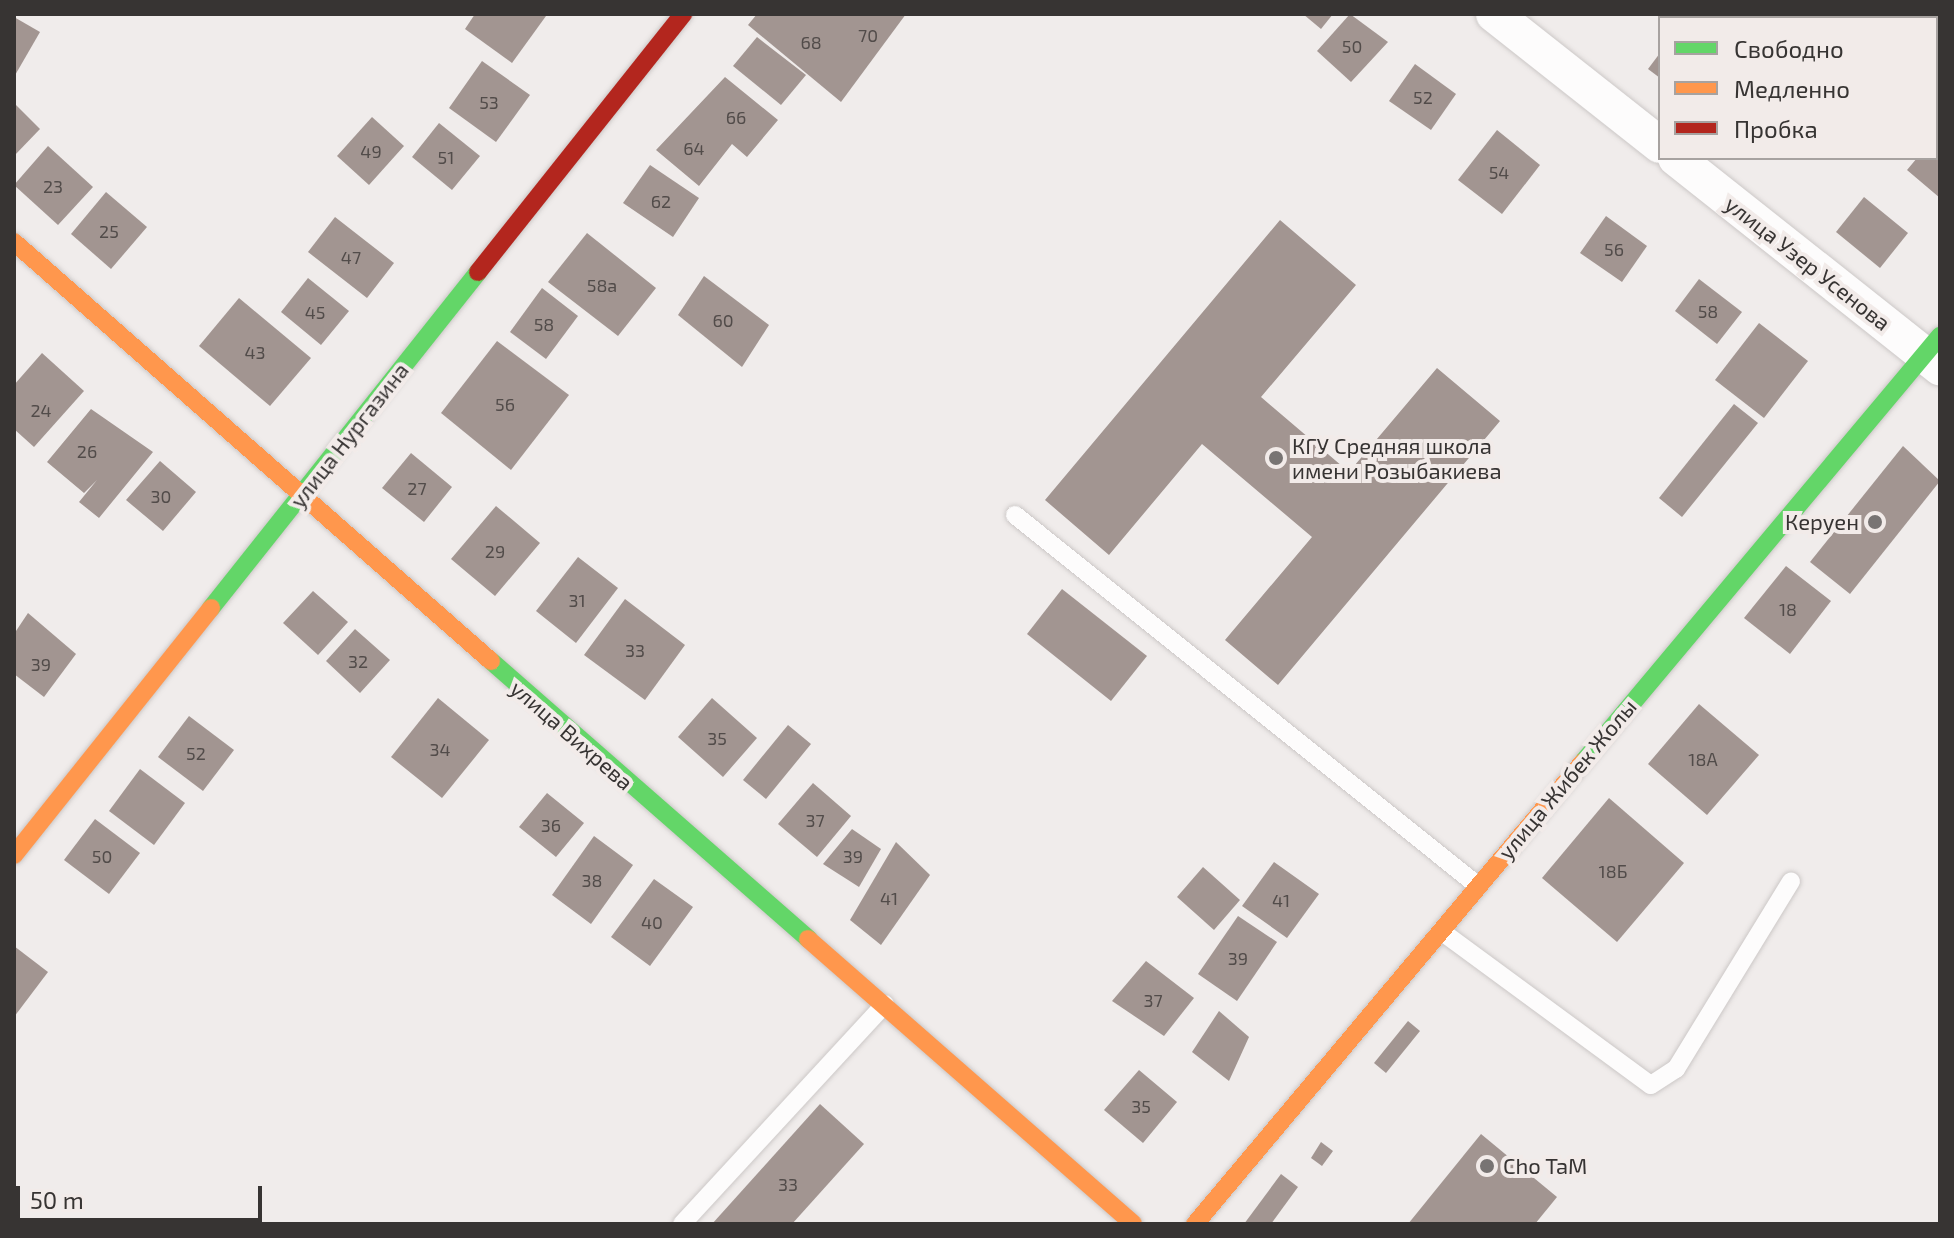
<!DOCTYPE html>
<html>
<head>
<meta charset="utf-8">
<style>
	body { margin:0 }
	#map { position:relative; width:1954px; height:1238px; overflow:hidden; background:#f0eceb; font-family:"Exo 2",sans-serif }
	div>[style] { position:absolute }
	.building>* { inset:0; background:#a29591 }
	.roads { filter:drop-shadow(0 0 2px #ccc8c7) drop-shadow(0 0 2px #ccc8c7) }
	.lane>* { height:18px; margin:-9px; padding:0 9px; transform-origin:9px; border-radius:9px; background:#fdfcfc }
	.street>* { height:36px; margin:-18px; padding:0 18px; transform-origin:18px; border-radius:18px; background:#fdfcfc }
	.fast>* { height:18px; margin:-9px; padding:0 9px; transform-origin:9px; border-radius:9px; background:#63d668 }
	.slow>* { height:18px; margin:-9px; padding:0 9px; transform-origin:9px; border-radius:9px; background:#ff974d }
	.jam>* { height:18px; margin:-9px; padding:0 9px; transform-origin:9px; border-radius:9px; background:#b3261e }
	.dots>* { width:22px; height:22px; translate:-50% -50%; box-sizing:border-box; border:4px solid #f2ebe9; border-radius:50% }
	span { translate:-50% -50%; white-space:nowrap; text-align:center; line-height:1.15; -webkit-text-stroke:8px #f2ebe9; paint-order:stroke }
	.number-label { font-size:18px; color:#524c4a }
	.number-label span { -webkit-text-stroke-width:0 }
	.street-label { font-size:22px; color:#373433 }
	.poi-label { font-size:22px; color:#373433 }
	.left { translate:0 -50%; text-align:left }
	.right { translate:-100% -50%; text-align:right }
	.frame { position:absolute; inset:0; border:16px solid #373433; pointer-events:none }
	.legend { position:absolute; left:1658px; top:16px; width:280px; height:144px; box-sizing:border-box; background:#f2ebe9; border:2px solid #a7a2a0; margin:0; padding:10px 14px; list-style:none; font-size:24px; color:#373433 }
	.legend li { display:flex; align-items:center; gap:16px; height:40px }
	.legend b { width:40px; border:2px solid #a7a2a0 }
	.scale { position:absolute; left:16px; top:1186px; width:246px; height:36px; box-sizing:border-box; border:4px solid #373433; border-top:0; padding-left:10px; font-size:24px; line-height:28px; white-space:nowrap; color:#373433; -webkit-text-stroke:6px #f2ebe9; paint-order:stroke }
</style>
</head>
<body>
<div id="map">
	<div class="building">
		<div style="clip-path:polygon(475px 14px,543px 14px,546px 16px,512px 63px,465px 29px)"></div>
		<div style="clip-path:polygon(757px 14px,906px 14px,841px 102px,748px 25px)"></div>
		<div style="clip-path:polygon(1303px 14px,1333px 14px,1321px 29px)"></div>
		<div style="clip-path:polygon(1350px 14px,1388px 42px,1351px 82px,1317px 51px)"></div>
		<div style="clip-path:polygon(1940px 14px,1936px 47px,1936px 18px,1865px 16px)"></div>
		<div style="clip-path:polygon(14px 17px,40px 32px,14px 77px)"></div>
		<div style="clip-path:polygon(757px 37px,806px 75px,781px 105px,733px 66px)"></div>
		<div style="clip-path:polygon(1660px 53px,1660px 78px,1648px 69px)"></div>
		<div style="clip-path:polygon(482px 61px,530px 95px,496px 142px,449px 108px)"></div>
		<div style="clip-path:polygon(1415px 64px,1456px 94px,1431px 130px,1389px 101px)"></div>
		<div style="clip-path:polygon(725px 77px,778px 120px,747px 157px,732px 144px,699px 186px,656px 150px)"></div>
		<div style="clip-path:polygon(14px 103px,40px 129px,14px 156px)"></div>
		<div style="clip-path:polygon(372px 117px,404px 146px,369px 185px,337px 156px)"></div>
		<div style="clip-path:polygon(439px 123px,480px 156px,452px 190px,412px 157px)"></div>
		<div style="clip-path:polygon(1497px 130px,1540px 165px,1502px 214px,1458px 180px)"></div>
		<div style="clip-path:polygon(1940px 130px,1940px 198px,1907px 170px,1917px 158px,1936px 158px)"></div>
		<div style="clip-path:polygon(48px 146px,93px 187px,58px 225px,14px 185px)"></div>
		<div style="clip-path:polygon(650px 165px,699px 198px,673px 237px,623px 203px)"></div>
		<div style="clip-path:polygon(106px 192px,147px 227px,111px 269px,71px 234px)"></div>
		<div style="clip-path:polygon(1864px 197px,1908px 233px,1880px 268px,1836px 232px)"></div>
		<div style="clip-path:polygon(1606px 216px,1647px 246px,1622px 282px,1580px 253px)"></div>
		<div style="clip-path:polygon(335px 217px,394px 263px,367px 298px,308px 252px)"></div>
		<div style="clip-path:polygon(1280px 220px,1356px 285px,1261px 397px,1349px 472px,1437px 368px,1500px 421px,1278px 685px,1225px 640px,1312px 537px,1202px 444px,1109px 555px,1045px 500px)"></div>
		<div style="clip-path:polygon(587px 233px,656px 288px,618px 336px,548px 282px)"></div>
		<div style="clip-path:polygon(704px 276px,769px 325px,742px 367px,678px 315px)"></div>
		<div style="clip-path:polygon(308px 278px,349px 311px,321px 345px,281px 312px)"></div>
		<div style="clip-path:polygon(1699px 279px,1742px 312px,1717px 344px,1675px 311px)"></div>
		<div style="clip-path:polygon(542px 288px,578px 316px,546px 359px,510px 332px)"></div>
		<div style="clip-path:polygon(239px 298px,311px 358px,270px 406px,199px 346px)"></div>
		<div style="clip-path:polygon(1759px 323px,1808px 361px,1764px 418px,1715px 380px)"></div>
		<div style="clip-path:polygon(497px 341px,569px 395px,511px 470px,441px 413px)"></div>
		<div style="clip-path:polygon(42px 353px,84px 391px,34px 447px,14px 429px,14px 385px)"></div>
		<div style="clip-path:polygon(1734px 404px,1758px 423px,1682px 517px,1659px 498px)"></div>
		<div style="clip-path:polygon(91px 409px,153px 452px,99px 518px,79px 502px,97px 480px,84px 493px,47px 462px)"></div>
		<div style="clip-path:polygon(1903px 446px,1940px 481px,1850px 594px,1810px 562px)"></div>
		<div style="clip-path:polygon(411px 453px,452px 487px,424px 522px,382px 488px)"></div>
		<div style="clip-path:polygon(160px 461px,196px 492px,163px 531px,126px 500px)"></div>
		<div style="clip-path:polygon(496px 506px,540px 543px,495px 596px,451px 559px)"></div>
		<div style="clip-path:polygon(578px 557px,618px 588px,576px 643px,536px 611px)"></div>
		<div style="clip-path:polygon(1786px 566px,1831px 601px,1790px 654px,1744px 618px)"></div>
		<div style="clip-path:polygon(1062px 589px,1147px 656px,1111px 701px,1027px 634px)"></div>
		<div style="clip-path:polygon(313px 591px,348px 622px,318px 655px,283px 623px)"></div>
		<div style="clip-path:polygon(625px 599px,685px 645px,645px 700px,584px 655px)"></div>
		<div style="clip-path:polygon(28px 613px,76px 654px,44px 697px,14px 674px,14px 634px)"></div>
		<div style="clip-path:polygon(355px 629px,390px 660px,360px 693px,326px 661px)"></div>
		<div style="clip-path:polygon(438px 698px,489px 740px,442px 798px,391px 757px)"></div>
		<div style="clip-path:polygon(712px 698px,757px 738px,723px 777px,678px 737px)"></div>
		<div style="clip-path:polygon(1699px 704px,1759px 755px,1707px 815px,1648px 764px)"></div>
		<div style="clip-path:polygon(189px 716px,234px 750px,203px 791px,158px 757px)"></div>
		<div style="clip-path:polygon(788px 725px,811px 744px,766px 799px,743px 780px)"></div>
		<div style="clip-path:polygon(140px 769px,185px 803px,154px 845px,109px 811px)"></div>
		<div style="clip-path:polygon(813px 783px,851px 816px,817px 857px,778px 824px)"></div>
		<div style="clip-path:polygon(547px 793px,584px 823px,556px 857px,519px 827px)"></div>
		<div style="clip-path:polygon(1609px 798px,1684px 863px,1617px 942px,1542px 878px)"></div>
		<div style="clip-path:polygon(95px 819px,140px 853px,109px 894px,64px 860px)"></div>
		<div style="clip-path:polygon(852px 829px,881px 849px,859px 887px,823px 864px)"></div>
		<div style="clip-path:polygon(594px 836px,633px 865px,591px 924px,552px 895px)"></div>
		<div style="clip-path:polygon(896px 842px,930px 875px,881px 945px,850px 920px)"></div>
		<div style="clip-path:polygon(1274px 862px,1319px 894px,1287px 938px,1242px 906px)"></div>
		<div style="clip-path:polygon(1203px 867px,1240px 900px,1214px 930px,1177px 897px)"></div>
		<div style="clip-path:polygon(654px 879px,693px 907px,650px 966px,611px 937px)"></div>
		<div style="clip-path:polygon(1238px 916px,1277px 942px,1237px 1001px,1198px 974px)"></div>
		<div style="clip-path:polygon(14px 946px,48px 972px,14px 1017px)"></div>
		<div style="clip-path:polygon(1146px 961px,1194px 998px,1164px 1036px,1112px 1001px)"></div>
		<div style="clip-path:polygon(1219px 1011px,1249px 1037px,1229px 1081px,1192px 1052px)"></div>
		<div style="clip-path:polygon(1408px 1021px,1420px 1031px,1386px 1073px,1374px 1063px)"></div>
		<div style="clip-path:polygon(1139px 1070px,1177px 1102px,1143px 1143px,1104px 1110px)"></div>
		<div style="clip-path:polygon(820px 1104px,864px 1144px,792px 1224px,712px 1224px)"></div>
		<div style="clip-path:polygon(1481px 1134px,1557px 1197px,1535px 1224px,1408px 1224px)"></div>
		<div style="clip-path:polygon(1321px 1142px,1333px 1151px,1322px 1166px,1311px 1158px)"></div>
		<div style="clip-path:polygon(1281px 1174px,1298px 1187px,1271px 1224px,1244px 1224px)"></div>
	</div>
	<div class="roads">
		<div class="lane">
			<div style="left:1015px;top:515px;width:592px;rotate:38.69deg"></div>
			<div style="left:1441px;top:931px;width:260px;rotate:36.3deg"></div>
			<div style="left:1651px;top:1085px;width:30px;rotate:-33deg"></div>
			<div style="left:1676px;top:1069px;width:220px;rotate:-58.5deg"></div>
			<div style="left:682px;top:1224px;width:299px;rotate:-47.3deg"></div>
		</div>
		<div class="street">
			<div style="left:1494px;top:14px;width:211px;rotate:38.3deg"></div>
			<div style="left:1676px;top:158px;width:337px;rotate:38.4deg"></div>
		</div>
		<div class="fast">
			<div style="left:211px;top:608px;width:429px;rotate:-51.5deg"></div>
			<div style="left:491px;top:661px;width:422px;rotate:41.2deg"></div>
			<div style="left:1583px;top:762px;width:556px;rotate:-50.04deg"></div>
		</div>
		<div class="slow">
			<div style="left:14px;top:242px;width:635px;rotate:41.3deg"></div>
			<div style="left:14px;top:855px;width:316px;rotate:-51.4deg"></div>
			<div style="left:808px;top:939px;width:432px;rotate:41.2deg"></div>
			<div style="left:1195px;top:1224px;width:603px;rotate:-49.98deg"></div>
		</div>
		<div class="jam">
			<div style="left:478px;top:272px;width:330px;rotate:-51.5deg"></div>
		</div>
	</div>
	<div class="dots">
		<div style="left:1276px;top:458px;background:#787473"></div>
		<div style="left:1875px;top:522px;background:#787473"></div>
		<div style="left:1487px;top:1166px;background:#787473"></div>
	</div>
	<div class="number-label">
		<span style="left:868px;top:35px">70</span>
		<span style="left:811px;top:42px">68</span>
		<span style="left:1352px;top:46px">50</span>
		<span style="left:1423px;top:97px">52</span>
		<span style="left:489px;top:102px">53</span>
		<span style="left:736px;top:117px">66</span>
		<span style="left:694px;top:148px">64</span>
		<span style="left:371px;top:151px">49</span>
		<span style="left:446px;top:157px">51</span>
		<span style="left:1499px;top:172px">54</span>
		<span style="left:53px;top:186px">23</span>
		<span style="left:661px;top:201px">62</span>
		<span style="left:109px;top:231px">25</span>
		<span style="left:1614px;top:249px">56</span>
		<span style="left:351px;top:257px">47</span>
		<span style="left:602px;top:285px">58а</span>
		<span style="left:1708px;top:311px">58</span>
		<span style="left:315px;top:312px">45</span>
		<span style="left:723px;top:320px">60</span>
		<span style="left:544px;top:324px">58</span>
		<span style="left:255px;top:352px">43</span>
		<span style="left:505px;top:404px">56</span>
		<span style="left:41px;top:410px">24</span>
		<span style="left:87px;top:451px">26</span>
		<span style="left:417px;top:488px">27</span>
		<span style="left:161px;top:496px">30</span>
		<span style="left:495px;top:551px">29</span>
		<span style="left:577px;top:600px">31</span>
		<span style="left:1788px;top:609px">18</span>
		<span style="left:635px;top:650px">33</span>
		<span style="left:358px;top:661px">32</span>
		<span style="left:41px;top:664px">39</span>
		<span style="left:717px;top:738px">35</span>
		<span style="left:440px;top:749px">34</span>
		<span style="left:196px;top:753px">52</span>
		<span style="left:1703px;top:759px">18А</span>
		<span style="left:815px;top:820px">37</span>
		<span style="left:551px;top:825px">36</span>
		<span style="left:102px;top:856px">50</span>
		<span style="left:853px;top:856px">39</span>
		<span style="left:1613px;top:871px">18Б</span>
		<span style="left:592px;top:880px">38</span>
		<span style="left:889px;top:898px">41</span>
		<span style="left:1281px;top:900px">41</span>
		<span style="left:652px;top:922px">40</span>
		<span style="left:1238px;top:958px">39</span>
		<span style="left:1153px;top:1000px">37</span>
		<span style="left:1141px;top:1106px">35</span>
		<span style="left:788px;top:1184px">33</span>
	</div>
	<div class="street-label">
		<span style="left:1808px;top:263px;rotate:38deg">улица Узер Усенова</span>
		<span style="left:349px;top:435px;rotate:-52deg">улица Нургазина</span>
		<span style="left:572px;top:735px;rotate:41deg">улица Вихрева</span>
		<span style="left:1567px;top:779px;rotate:-50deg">улица Жибек Жолы</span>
	</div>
	<div class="poi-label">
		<span class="left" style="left:1292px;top:458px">КГУ Средняя школа<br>имени Розыбакиева</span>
		<span class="right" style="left:1859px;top:522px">Керуен</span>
		<span class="left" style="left:1503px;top:1166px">Cho TaM</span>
	</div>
	<div class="frame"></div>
	<ul class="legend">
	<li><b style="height:10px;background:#63d668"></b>Свободно</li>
	<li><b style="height:10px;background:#ff974d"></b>Медленно</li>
	<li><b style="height:10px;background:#b3261e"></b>Пробка</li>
	</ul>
	<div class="scale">50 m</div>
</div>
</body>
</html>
